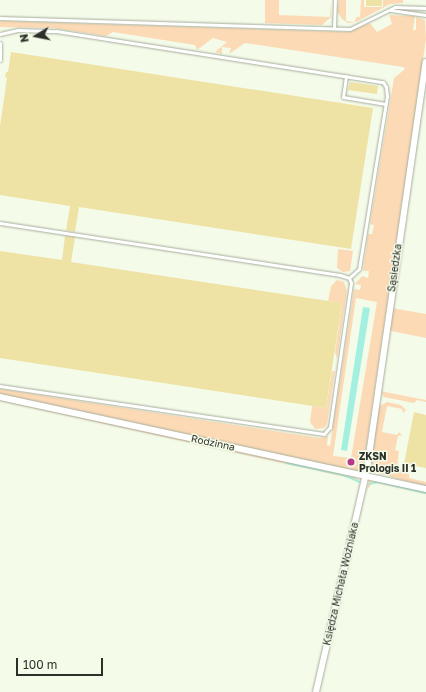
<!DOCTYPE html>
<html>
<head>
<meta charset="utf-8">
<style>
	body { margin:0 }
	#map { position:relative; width:426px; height:692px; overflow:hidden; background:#f4fbe9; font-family:"Golos Text",sans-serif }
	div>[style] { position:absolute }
	.green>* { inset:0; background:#fcdab5 }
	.water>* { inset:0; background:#a3f0e0 }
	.stream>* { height:1.5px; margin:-0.75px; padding:0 0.75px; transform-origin:0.75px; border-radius:0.75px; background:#a3f0e0 }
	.building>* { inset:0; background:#efe2a5 }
	.roads { filter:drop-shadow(0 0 1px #a6ad9c) drop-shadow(0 0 1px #a6ad9c) }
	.service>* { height:3px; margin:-1.5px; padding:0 1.5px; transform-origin:1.5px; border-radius:1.5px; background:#fff }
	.minor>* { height:6px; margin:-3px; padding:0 3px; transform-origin:3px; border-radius:3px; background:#fff }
	.dots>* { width:11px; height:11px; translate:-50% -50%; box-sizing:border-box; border:2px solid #f4fbe9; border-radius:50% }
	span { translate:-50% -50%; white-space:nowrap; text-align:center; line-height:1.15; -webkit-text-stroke:3px #f4fbe9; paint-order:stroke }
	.street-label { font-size:10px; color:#2d3029 }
	.poi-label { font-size:10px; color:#2d3029; font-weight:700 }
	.left { translate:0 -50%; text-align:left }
	.north { position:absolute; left:16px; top:16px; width:40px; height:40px; -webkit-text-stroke:3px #f4fbe9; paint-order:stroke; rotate:260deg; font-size:11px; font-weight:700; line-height:16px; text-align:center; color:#2d3029 }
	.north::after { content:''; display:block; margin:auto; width:14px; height:18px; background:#2d3029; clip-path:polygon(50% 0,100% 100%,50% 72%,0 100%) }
	.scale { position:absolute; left:16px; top:658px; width:87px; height:18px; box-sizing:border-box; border:2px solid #2d3029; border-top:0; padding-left:5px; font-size:12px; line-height:14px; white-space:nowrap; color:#2d3029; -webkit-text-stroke:3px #f4fbe9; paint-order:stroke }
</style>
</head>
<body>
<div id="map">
	<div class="green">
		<div style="clip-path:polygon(265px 0,279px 0,279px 15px,330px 17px,331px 1px,331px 17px,322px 25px,265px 23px)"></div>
		<div style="clip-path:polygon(339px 0,346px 0,346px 21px,355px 22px,356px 17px,360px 17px,361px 0,364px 0,364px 7px,383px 7px,383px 0,403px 0,403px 3px,390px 4px,356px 22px,348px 23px,342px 19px,337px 11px)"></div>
		<div style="clip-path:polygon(evenodd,389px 15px,415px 16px,413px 30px,416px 30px,416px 17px,425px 20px,426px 39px,363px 469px,356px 471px,0 394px,0 389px,320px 438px,328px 436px,327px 445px,330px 446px,354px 289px,360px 290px,361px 285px,355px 284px,362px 276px,368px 278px,369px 271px,363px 271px,368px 234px,372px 234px,374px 225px,370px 224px,394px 78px,405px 69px,403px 67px,245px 43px,229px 54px,231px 48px,222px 47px,222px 54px,215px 52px,227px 42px,213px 38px,197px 50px,195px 45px,113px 32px,106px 36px,53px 28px,0 27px,0 21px,347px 32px,370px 23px,377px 32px,392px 24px,389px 15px,356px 298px,377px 302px,351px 458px,333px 456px,356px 298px)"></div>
		<div style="clip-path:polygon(338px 249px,353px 251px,350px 271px,343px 272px,337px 268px)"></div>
		<div style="clip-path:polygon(337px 280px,344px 282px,347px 291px,337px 359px,335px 352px,342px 303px,328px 301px,331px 286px)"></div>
		<div style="clip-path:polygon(392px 308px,426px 314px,426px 338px,391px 331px,389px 328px)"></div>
		<div style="clip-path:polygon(332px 371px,335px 371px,327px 424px,324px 428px,315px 429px,310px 422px,312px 406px,326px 408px)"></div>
		<div style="clip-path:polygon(380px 391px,426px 400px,426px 402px,417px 400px,414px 403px,384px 397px)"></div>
		<div style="clip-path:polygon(0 399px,354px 476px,361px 482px,355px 479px,0 401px)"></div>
		<div style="clip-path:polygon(387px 402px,401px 405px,406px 410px,403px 413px,402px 409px,387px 406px,382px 432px,397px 435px,399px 432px,402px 435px,398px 436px,395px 450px,399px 451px,397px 468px,409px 474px,409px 478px,426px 482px,426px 487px,371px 471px,378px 407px)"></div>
		<div style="clip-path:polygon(372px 480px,426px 491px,426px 494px,373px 482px,367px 490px,368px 483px)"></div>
	</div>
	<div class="water">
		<div style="clip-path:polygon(363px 307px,370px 308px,347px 451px,341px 450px)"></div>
	</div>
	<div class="stream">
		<div style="left:287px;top:463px;width:58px;rotate:11.9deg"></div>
		<div style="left:344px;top:475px;width:17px;rotate:24deg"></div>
		<div style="left:370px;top:484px;width:9px;rotate:-13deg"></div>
		<div style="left:379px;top:482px;width:48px;rotate:13.2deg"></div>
	</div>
	<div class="building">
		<div style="clip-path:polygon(366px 0,382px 0,382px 6px,366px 6px)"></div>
		<div style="clip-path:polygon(11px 52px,373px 108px,351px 249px,79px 207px,75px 232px,66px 230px,70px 206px,0 195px,0 126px,7px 78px,5px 77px,6px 72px,8px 72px)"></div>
		<div style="clip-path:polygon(350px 82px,378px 86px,377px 94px,348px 90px)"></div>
		<div style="clip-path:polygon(65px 236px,75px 237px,71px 262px,342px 303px,326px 408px,0 358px,0 251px,62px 260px)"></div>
		<div style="clip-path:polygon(414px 412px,426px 415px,426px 468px,404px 464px)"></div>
	</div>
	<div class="roads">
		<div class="service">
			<div style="left:390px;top:10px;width:36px;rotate:8deg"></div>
			<div style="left:0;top:18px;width:350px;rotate:1.8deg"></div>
			<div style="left:350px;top:29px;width:50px;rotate:-26.1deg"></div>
			<div style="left:395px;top:7px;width:31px;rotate:2deg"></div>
			<div style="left:334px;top:28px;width:28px;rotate:-88deg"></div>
			<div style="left:0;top:34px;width:18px;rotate:-13deg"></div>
			<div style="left:18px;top:30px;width:38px;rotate:2deg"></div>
			<div style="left:56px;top:31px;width:331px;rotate:8.9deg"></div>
			<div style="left:383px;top:82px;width:6px;rotate:59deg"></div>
			<div style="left:386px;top:87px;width:9px;rotate:84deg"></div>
			<div style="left:387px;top:96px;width:175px;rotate:99.2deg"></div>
			<div style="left:359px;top:269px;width:13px;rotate:138deg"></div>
			<div style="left:0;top:43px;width:17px;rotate:90deg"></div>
			<div style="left:346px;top:76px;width:21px;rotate:98deg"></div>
			<div style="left:343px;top:97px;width:43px;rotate:9.5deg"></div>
			<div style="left:0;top:223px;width:344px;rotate:8.7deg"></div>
			<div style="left:340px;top:275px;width:9px;rotate:18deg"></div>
			<div style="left:349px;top:278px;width:5px;rotate:68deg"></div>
			<div style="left:351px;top:283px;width:146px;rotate:98.3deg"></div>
			<div style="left:330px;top:427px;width:9px;rotate:131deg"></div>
			<div style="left:324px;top:434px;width:328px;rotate:-171.6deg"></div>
		</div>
		<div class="minor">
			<div style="left:0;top:397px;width:436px;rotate:12.2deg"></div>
			<div style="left:316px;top:692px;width:229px;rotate:-77.1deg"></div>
			<div style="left:367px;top:469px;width:411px;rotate:-81.8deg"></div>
		</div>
	</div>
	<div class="dots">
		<div style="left:351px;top:462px;background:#b63886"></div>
	</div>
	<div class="street-label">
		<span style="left:395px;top:268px;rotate:-82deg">Sąsiedzka</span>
		<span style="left:213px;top:443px;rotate:12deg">Rodzinna</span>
		<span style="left:341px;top:584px;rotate:-77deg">Księdza Michała Woźniaka</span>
	</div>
	<div class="poi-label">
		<span class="left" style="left:359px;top:462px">ZKSN<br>Prologis II 1</span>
	</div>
	<div class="north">N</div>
	<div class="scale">100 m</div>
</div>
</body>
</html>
